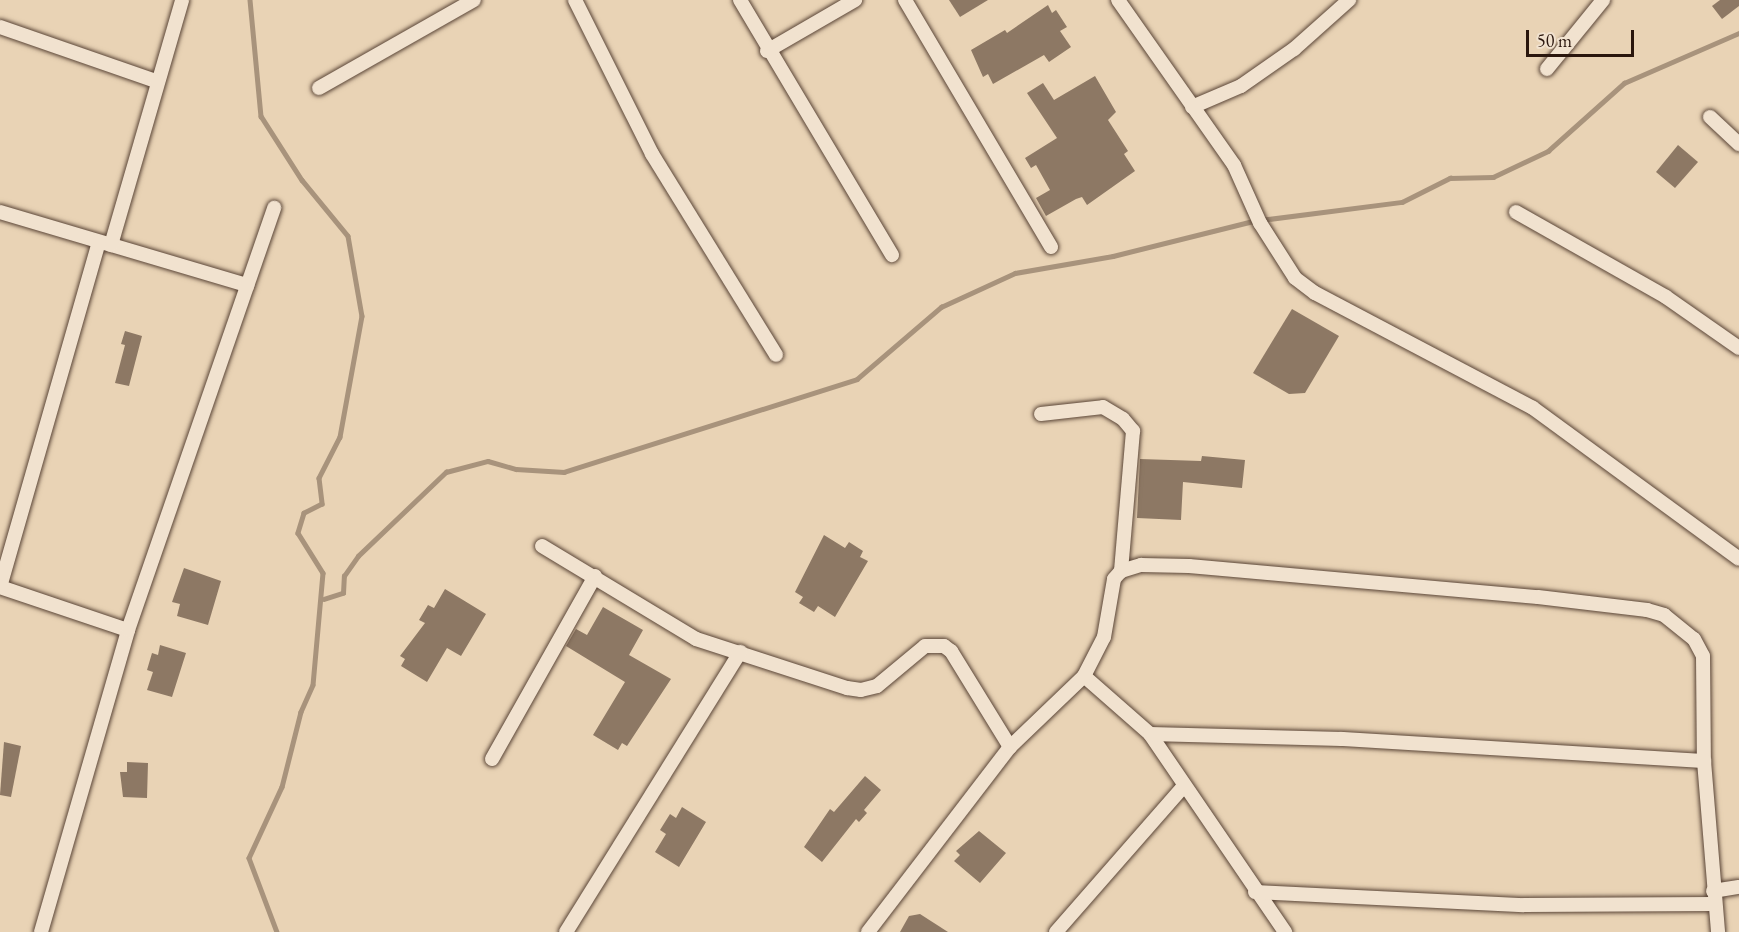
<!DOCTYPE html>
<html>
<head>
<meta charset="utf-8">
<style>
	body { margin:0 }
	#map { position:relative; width:1739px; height:932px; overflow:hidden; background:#e9d3b5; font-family:"EB Garamond",serif }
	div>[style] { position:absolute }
	.stream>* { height:4.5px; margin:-2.25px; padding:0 2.25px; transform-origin:2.25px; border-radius:2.25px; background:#a8937c }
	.building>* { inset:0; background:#8d7864 }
	.roads { filter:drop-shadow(0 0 2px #5a4537) drop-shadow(0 0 2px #5a4537) }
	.minor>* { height:14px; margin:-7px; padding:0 7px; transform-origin:7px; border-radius:7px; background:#f1e2cf }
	span { translate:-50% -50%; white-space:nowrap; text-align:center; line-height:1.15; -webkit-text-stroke:4.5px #f1e2cf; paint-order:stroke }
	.scale { position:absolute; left:1526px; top:30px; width:108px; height:27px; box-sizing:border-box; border:3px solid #2a160d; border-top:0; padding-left:8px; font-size:18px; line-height:21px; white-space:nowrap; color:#2a160d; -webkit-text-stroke:4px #f1e2cf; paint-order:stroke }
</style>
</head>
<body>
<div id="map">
	<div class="stream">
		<div style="left:250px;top:0;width:117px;rotate:84.6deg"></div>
		<div style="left:261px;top:116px;width:76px;rotate:57.4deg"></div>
		<div style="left:302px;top:180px;width:72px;rotate:50.6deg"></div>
		<div style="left:348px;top:236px;width:81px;rotate:80.1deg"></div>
		<div style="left:362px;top:316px;width:123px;rotate:100.3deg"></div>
		<div style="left:340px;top:437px;width:46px;rotate:117.1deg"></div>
		<div style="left:319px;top:478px;width:26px;rotate:83deg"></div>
		<div style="left:322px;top:504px;width:20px;rotate:153deg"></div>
		<div style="left:304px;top:513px;width:21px;rotate:107deg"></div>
		<div style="left:298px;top:533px;width:47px;rotate:58deg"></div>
		<div style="left:323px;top:573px;width:112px;rotate:95.1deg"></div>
		<div style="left:313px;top:685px;width:30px;rotate:114deg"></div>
		<div style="left:301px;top:712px;width:77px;rotate:104.2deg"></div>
		<div style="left:282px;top:787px;width:78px;rotate:114.9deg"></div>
		<div style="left:249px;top:858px;width:79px;rotate:69.3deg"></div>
		<div style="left:324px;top:599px;width:20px;rotate:-18deg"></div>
		<div style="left:343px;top:593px;width:17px;rotate:-87deg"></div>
		<div style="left:344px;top:576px;width:24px;rotate:-55deg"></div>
		<div style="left:358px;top:556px;width:122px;rotate:-43.7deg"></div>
		<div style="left:446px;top:472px;width:43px;rotate:-14.7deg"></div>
		<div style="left:488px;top:461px;width:29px;rotate:16deg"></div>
		<div style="left:516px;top:469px;width:48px;rotate:3.6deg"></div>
		<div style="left:564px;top:472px;width:307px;rotate:-17.6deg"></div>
		<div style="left:857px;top:379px;width:111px;rotate:-40.6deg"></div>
		<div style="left:941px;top:307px;width:81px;rotate:-24.7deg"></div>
		<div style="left:1015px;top:273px;width:99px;rotate:-9.8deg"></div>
		<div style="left:1113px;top:256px;width:144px;rotate:-14deg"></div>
		<div style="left:1253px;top:221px;width:150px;rotate:-7.3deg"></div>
		<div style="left:1402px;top:202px;width:54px;rotate:-26.6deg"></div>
		<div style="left:1450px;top:178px;width:43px;rotate:-1.3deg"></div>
		<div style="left:1493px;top:177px;width:61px;rotate:-25.3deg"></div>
		<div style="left:1548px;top:151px;width:102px;rotate:-41.8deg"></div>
		<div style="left:1624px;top:83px;width:125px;rotate:-23.5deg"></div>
	</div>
	<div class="building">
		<div style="clip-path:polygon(949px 0,988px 0,960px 17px)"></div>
		<div style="clip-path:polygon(1720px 0,1739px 0,1739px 6px,1722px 19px,1712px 6px)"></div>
		<div style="clip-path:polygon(1048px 5px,1052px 13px,1056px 10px,1067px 27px,1060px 31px,1071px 47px,1049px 62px,1044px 55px,993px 84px,988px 74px,983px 77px,971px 50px,1005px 30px,1007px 33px)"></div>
		<div style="clip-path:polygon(1095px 76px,1116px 112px,1108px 120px,1128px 151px,1124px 154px,1135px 171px,1087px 205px,1082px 197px,1076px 199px,1046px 216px,1036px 198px,1050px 190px,1036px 165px,1031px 168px,1025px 158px,1057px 138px,1027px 93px,1043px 83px,1054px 100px)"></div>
		<div style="clip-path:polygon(1678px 145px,1698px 162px,1675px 188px,1656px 172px)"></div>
		<div style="clip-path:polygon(1292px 309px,1339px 336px,1305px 393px,1289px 394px,1253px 373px)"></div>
		<div style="clip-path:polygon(125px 331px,142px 336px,129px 386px,115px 383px,125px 345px,121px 344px)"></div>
		<div style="clip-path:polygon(1202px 456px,1245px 460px,1242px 488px,1183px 482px,1181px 520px,1137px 518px,1140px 459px,1201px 461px)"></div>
		<div style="clip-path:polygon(824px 535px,845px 548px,849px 542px,863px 551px,860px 557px,868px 561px,835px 617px,818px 606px,814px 612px,799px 603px,803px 597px,795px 592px)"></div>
		<div style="clip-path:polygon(184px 568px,221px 581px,208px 625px,177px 616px,180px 604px,172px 602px)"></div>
		<div style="clip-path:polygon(445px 589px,486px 614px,461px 656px,447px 648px,427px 682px,401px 666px,405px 659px,400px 656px,425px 623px,419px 620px,428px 605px,434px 608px)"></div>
		<div style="clip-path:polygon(603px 607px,643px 630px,629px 655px,671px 679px,627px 746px,622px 743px,618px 750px,593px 735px,625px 682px,566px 646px,576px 629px,587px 635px)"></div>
		<div style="clip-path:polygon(160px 645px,186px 653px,172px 697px,147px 690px,153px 672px,147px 670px,152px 653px,158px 655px)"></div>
		<div style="clip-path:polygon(4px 742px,21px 746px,11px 797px,0 795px)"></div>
		<div style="clip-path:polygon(127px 762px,148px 763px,147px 798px,123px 797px,120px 772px,127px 772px)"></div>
		<div style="clip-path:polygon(865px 776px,881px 790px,864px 810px,867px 813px,859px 822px,856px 819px,822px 862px,804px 847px,830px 809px,834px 812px)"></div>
		<div style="clip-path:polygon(682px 807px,706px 822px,679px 867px,655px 852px,666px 834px,660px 830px,670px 814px,676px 818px)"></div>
		<div style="clip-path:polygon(979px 831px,1006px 853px,980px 883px,954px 861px,960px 855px,956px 851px)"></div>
		<div style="clip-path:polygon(920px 914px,948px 932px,900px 932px,909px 916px)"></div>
	</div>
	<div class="roads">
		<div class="minor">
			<div style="left:575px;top:0;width:172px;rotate:63.4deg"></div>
			<div style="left:652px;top:154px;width:236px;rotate:58.3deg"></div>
			<div style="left:740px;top:0;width:297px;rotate:59.2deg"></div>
			<div style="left:905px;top:0;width:287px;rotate:59.4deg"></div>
			<div style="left:1118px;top:0;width:202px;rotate:54.9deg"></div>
			<div style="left:1234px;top:165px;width:64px;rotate:65.9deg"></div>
			<div style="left:1260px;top:223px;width:65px;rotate:57.5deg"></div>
			<div style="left:1295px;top:278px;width:25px;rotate:37deg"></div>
			<div style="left:1315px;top:293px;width:246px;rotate:27.8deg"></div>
			<div style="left:1533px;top:408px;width:255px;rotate:36.2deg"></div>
			<div style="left:0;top:27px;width:165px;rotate:19.1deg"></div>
			<div style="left:767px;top:51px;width:102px;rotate:-30.1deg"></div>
			<div style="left:1547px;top:69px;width:89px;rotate:-50.9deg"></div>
			<div style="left:319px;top:88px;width:178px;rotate:-29.6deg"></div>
			<div style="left:1192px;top:107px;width:53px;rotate:-23.2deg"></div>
			<div style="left:1241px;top:86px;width:65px;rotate:-34.9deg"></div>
			<div style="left:1294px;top:49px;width:74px;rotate:-41.7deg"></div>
			<div style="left:1710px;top:117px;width:40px;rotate:43deg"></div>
			<div style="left:0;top:212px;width:258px;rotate:16.5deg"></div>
			<div style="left:1516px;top:212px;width:172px;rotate:29.5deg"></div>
			<div style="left:1666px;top:297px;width:89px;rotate:34.9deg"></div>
			<div style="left:111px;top:245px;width:255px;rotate:-73.8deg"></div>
			<div style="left:1041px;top:414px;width:62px;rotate:-6.4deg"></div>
			<div style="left:1103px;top:407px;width:23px;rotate:31deg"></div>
			<div style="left:1123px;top:419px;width:16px;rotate:50deg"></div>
			<div style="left:1133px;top:431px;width:141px;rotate:94.9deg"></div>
			<div style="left:542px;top:546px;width:180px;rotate:31.1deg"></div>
			<div style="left:696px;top:639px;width:159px;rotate:18deg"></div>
			<div style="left:847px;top:688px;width:14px;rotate:8deg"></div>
			<div style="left:861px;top:690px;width:16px;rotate:-14deg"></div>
			<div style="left:877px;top:686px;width:62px;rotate:-39.8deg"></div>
			<div style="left:925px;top:646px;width:19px"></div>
			<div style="left:944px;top:646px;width:9px;rotate:36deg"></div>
			<div style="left:951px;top:651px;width:113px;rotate:58.4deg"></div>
			<div style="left:0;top:587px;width:359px;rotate:-74deg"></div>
			<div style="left:0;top:587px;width:135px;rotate:18.6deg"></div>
			<div style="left:1084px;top:676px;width:88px;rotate:41.3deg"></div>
			<div style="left:1150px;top:734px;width:240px;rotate:55.7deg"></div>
			<div style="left:1150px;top:734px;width:192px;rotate:1.5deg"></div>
			<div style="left:1342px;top:739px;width:363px;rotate:3.5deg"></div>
			<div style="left:492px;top:759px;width:210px;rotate:-60.6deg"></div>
			<div style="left:1713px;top:891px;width:26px;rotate:-9deg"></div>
			<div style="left:1255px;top:892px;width:269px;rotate:2.8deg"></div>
			<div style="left:1524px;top:905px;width:190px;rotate:-0.3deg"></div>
			<div style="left:41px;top:932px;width:314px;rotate:-73.9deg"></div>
			<div style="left:128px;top:630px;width:447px;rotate:-70.9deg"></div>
			<div style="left:566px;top:932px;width:330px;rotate:-58.1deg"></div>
			<div style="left:868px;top:932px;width:233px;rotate:-52.5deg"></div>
			<div style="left:1010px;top:747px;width:103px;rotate:-43.8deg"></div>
			<div style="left:1084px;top:676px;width:44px;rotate:-62.9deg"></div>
			<div style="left:1104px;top:637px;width:59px;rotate:-80.2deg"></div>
			<div style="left:1114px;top:579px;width:11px;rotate:-49deg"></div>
			<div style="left:1121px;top:571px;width:21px;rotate:-17deg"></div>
			<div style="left:1141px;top:565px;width:48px;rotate:1.2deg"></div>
			<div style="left:1189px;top:566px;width:350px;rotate:5.1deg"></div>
			<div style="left:1538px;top:597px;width:110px;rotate:6.8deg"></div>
			<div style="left:1647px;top:610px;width:18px;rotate:16deg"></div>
			<div style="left:1664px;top:615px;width:38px;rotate:39deg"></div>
			<div style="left:1694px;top:639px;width:19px;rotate:62deg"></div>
			<div style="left:1703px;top:656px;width:105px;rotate:89.5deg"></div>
			<div style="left:1704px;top:761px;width:172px;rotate:85.3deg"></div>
			<div style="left:1056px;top:932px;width:193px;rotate:-48.8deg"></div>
		</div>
	</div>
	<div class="scale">50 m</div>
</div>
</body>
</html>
